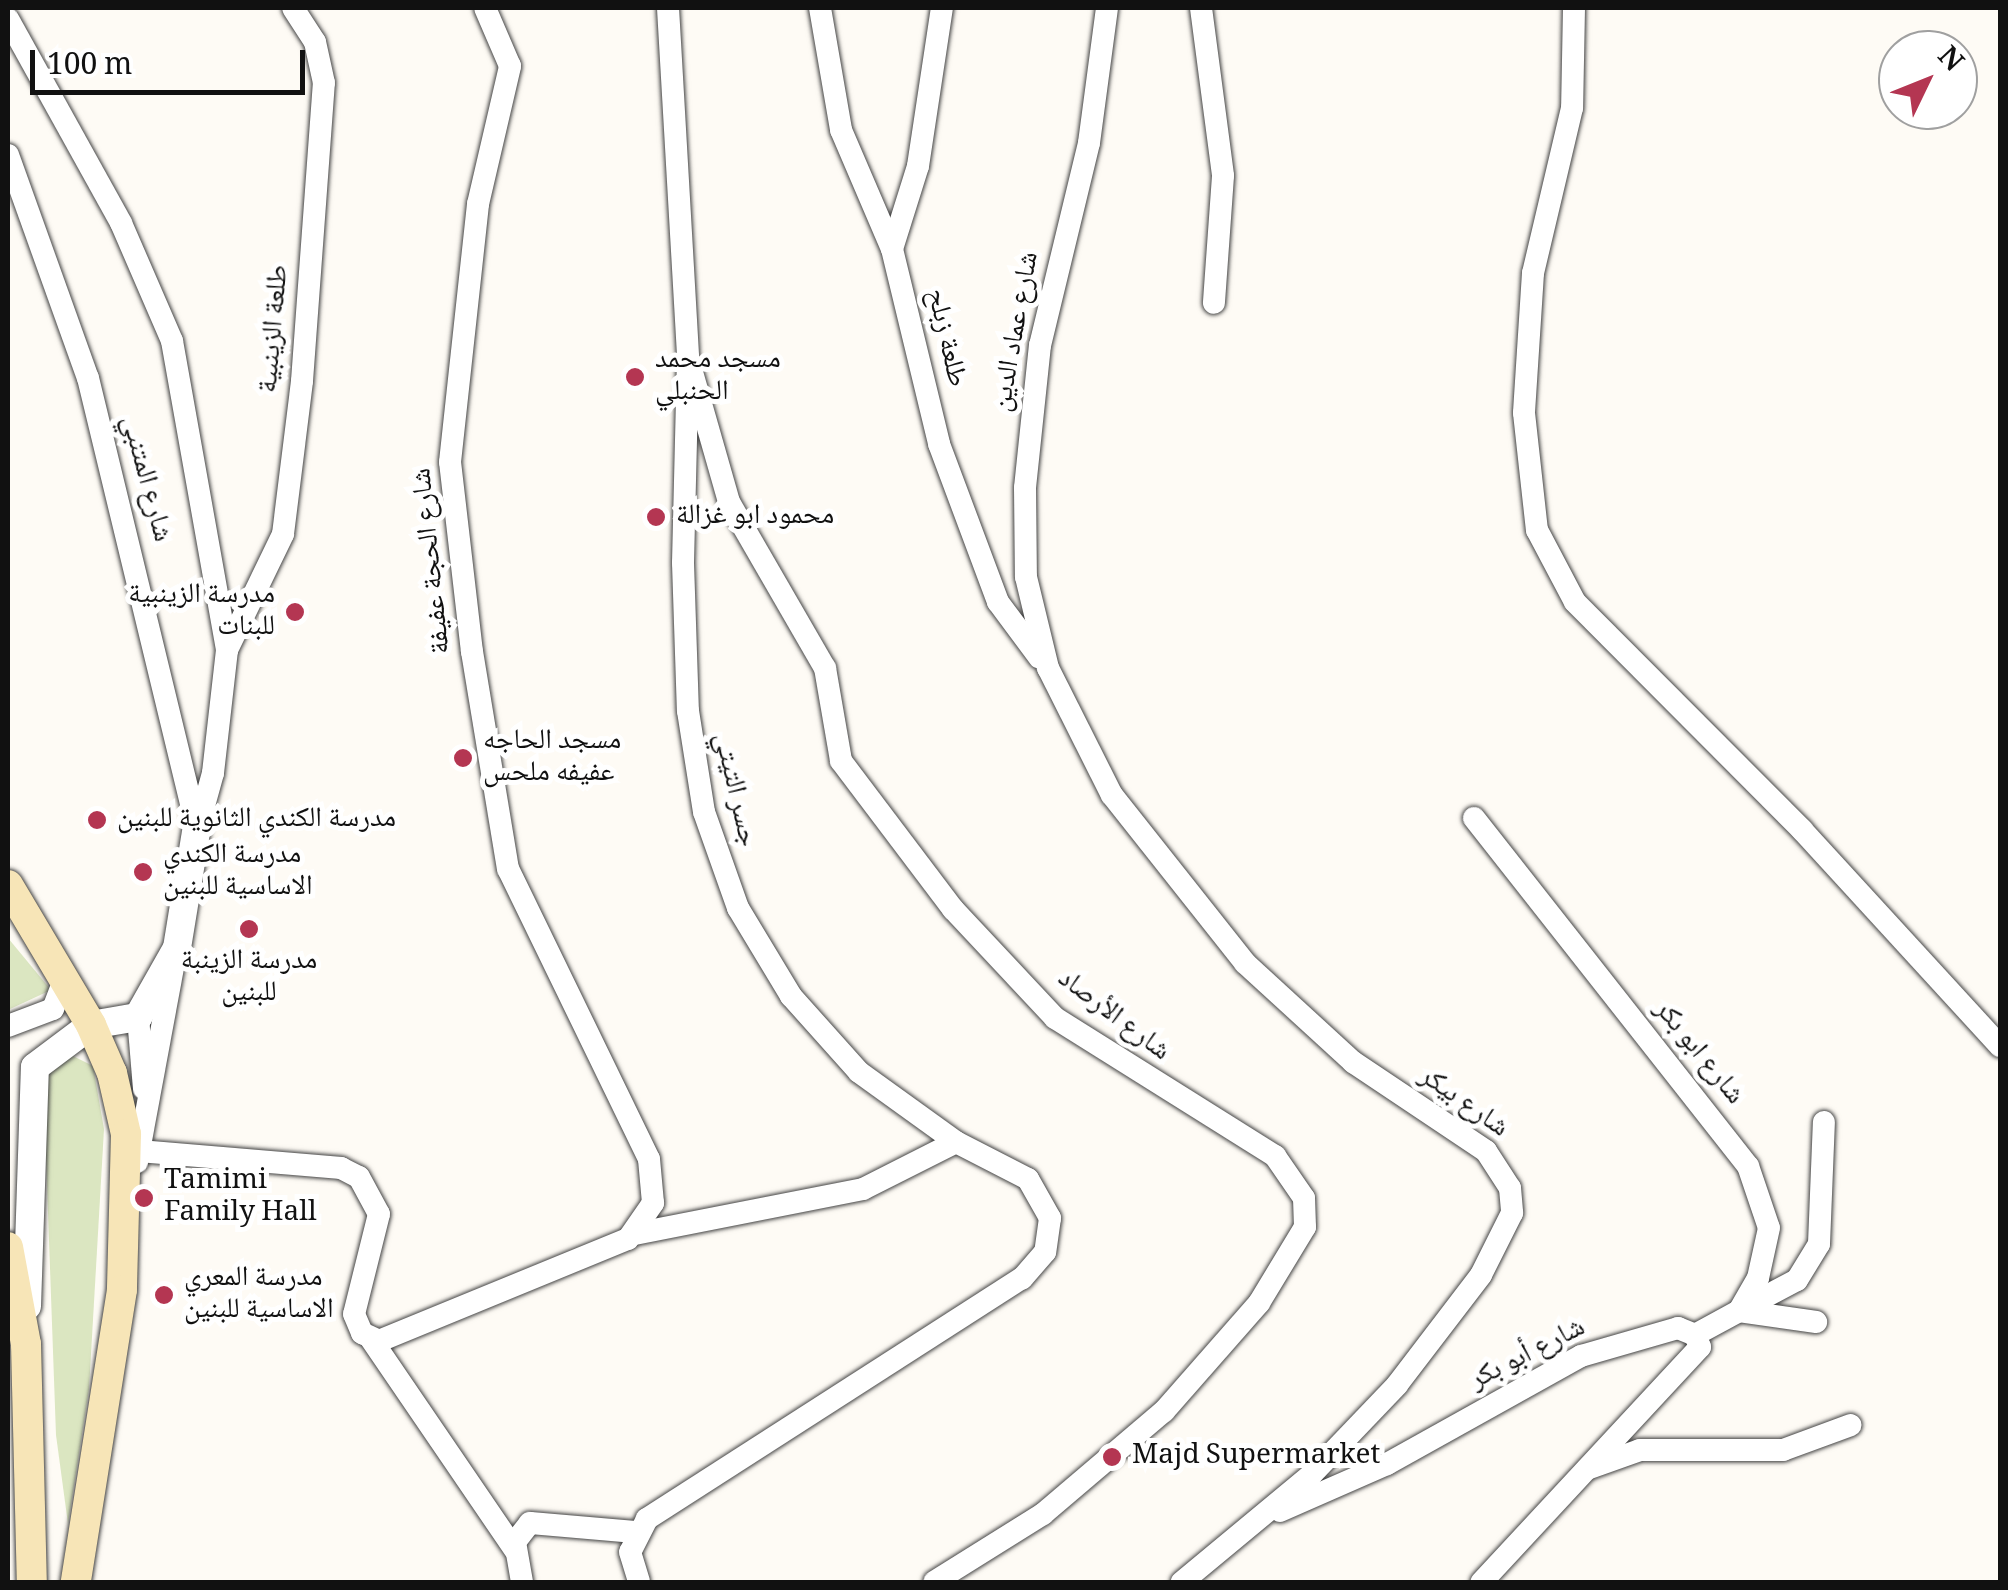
<!DOCTYPE html>
<html>
<head>
<meta charset="utf-8">
<style>
	body { margin:0 }
	#map { position:relative; width:2008px; height:1590px; overflow:hidden; background:#fefbf5; font-family:Georgia,"Noto Naskh Arabic",serif }
	div>[style] { position:absolute }
	.green>* { inset:0; background:#dbe6c1 }
	.roads { filter:drop-shadow(0 0 2px #444) drop-shadow(0 0 2px #444) }
	.minor>* { height:22px; margin:-11px; padding:0 11px; transform-origin:11px; border-radius:11px; background:#fff }
	.tertiary>* { height:28px; margin:-14px; padding:0 14px; transform-origin:14px; border-radius:14px; background:#fff }
	.secondary>* { height:30px; margin:-15px; padding:0 15px; transform-origin:15px; border-radius:15px; background:#f7e5b7 }
	.dots>* { width:28px; height:28px; translate:-50% -50%; box-sizing:border-box; border:5px solid #fff; border-radius:50% }
	span { translate:-50% -50%; white-space:nowrap; text-align:center; line-height:1.15; -webkit-text-stroke:10px #fff; paint-order:stroke }
	.street-label { font-size:28px; color:#111 }
	.poi-label { font-size:28px; color:#111 }
	.left { translate:0 -50%; text-align:left }
	.right { translate:-100% -50%; text-align:right }
	.frame { position:absolute; inset:0; border:10px solid #111; pointer-events:none }
	.north { position:absolute; left:1878px; top:30px; width:100px; height:100px; box-sizing:border-box; background:#fff; border:2px solid #a0a0a0; border-radius:50%; rotate:47deg; font-size:28px; font-weight:700; line-height:40px; text-align:center; color:#111 }
	.north::after { content:''; display:block; margin:auto; width:35px; height:45px; background:#b43652; clip-path:polygon(50% 0,100% 100%,50% 72%,0 100%) }
	.scale { position:absolute; left:30px; top:50px; width:275px; height:45px; box-sizing:border-box; border:5px solid #111; border-top:0; padding-left:12px; font-size:30px; line-height:35px; white-space:nowrap; color:#111; -webkit-text-stroke:8px #fff; paint-order:stroke }
</style>
</head>
<body>
<div id="map">
	<div class="green">
		<div style="clip-path:polygon(8px 938px,51px 990px,8px 1010px)"></div>
		<div style="clip-path:polygon(73px 1056px,93px 1066px,104px 1129px,89px 1389px,68px 1524px,56px 1435px,43px 1073px)"></div>
	</div>
	<div class="roads">
		<div class="minor">
			<div style="left:668px;top:8px;width:351px;rotate:86.7deg"></div>
			<div style="left:688px;top:358px;width:205px;rotate:91.4deg"></div>
			<div style="left:683px;top:563px;width:148px;rotate:88.1deg"></div>
			<div style="left:688px;top:711px;width:102px;rotate:81deg"></div>
			<div style="left:704px;top:812px;width:102px;rotate:70.5deg"></div>
			<div style="left:738px;top:908px;width:103px;rotate:58.9deg"></div>
			<div style="left:791px;top:996px;width:102px;rotate:48.2deg"></div>
			<div style="left:859px;top:1072px;width:120px;rotate:35.8deg"></div>
			<div style="left:820px;top:8px;width:124px;rotate:80.2deg"></div>
			<div style="left:841px;top:130px;width:129px;rotate:66.8deg"></div>
			<div style="left:892px;top:249px;width:201px;rotate:76.4deg"></div>
			<div style="left:939px;top:444px;width:169px;rotate:69.5deg"></div>
			<div style="left:998px;top:602px;width:69px;rotate:53.3deg"></div>
			<div style="left:1107px;top:8px;width:136px;rotate:97.6deg"></div>
			<div style="left:1089px;top:143px;width:208px;rotate:103.6deg"></div>
			<div style="left:1040px;top:345px;width:144px;rotate:96deg"></div>
			<div style="left:1025px;top:488px;width:89px;rotate:89.4deg"></div>
			<div style="left:1026px;top:577px;width:94px;rotate:76.4deg"></div>
			<div style="left:1048px;top:668px;width:142px;rotate:63.3deg"></div>
			<div style="left:1112px;top:795px;width:214px;rotate:51.6deg"></div>
			<div style="left:1245px;top:963px;width:147px;rotate:42.5deg"></div>
			<div style="left:1353px;top:1062px;width:160px;rotate:33.8deg"></div>
			<div style="left:1486px;top:1151px;width:44px;rotate:57deg"></div>
			<div style="left:1510px;top:1188px;width:25px;rotate:85deg"></div>
			<div style="left:1512px;top:1213px;width:69px;rotate:116.6deg"></div>
			<div style="left:1481px;top:1275px;width:138px;rotate:127.4deg"></div>
			<div style="left:1397px;top:1385px;width:124px;rotate:133.7deg"></div>
			<div style="left:1311px;top:1475px;width:168px;rotate:140.3deg"></div>
			<div style="left:1201px;top:8px;width:169px;rotate:82.5deg"></div>
			<div style="left:1223px;top:176px;width:127px;rotate:94.1deg"></div>
			<div style="left:1574px;top:8px;width:100px;rotate:91.1deg"></div>
			<div style="left:1572px;top:108px;width:170px;rotate:103.3deg"></div>
			<div style="left:1533px;top:273px;width:140px;rotate:93.7deg"></div>
			<div style="left:1524px;top:413px;width:118px;rotate:83.7deg"></div>
			<div style="left:1537px;top:530px;width:81px;rotate:62.2deg"></div>
			<div style="left:1575px;top:602px;width:322px;rotate:45.1deg"></div>
			<div style="left:1802px;top:830px;width:293px;rotate:47.5deg"></div>
			<div style="left:8px;top:19px;width:233px;rotate:61deg"></div>
			<div style="left:121px;top:223px;width:129px;rotate:66.6deg"></div>
			<div style="left:172px;top:341px;width:314px;rotate:79.9deg"></div>
			<div style="left:227px;top:650px;width:124px;rotate:96.5deg"></div>
			<div style="left:213px;top:773px;width:72px;rotate:105.4deg"></div>
			<div style="left:8px;top:155px;width:237px;rotate:70.3deg"></div>
			<div style="left:88px;top:378px;width:458px;rotate:76.4deg"></div>
			<div style="left:892px;top:249px;width:87px;rotate:-72.6deg"></div>
			<div style="left:918px;top:166px;width:160px;rotate:-81.4deg"></div>
			<div style="left:688px;top:358px;width:150px;rotate:74.1deg"></div>
			<div style="left:729px;top:502px;width:192px;rotate:60deg"></div>
			<div style="left:825px;top:668px;width:94px;rotate:80.2deg"></div>
			<div style="left:841px;top:761px;width:186px;rotate:52.9deg"></div>
			<div style="left:953px;top:909px;width:149px;rotate:46.9deg"></div>
			<div style="left:1055px;top:1018px;width:260px;rotate:32.1deg"></div>
			<div style="left:1275px;top:1156px;width:51px;rotate:55.4deg"></div>
			<div style="left:1304px;top:1198px;width:29px;rotate:88deg"></div>
			<div style="left:1305px;top:1227px;width:89px;rotate:121.2deg"></div>
			<div style="left:1259px;top:1303px;width:144px;rotate:131.3deg"></div>
			<div style="left:1164px;top:1411px;width:159px;rotate:139.6deg"></div>
			<div style="left:1043px;top:1514px;width:128px;rotate:148deg"></div>
			<div style="left:227px;top:650px;width:129px;rotate:-64.2deg"></div>
			<div style="left:283px;top:534px;width:154px;rotate:-82.9deg"></div>
			<div style="left:302px;top:381px;width:299px;rotate:-85.8deg"></div>
			<div style="left:324px;top:83px;width:42px;rotate:-102.4deg"></div>
			<div style="left:315px;top:42px;width:40px;rotate:-122.9deg"></div>
			<div style="left:1474px;top:818px;width:443px;rotate:51.8deg"></div>
			<div style="left:1748px;top:1166px;width:65px;rotate:71.3deg"></div>
			<div style="left:1769px;top:1228px;width:51px;rotate:102.4deg"></div>
			<div style="left:1758px;top:1278px;width:38px;rotate:120deg"></div>
			<div style="left:1739px;top:1311px;width:50px;rotate:151.4deg"></div>
			<div style="left:138px;top:1017px;width:72px;rotate:85.2deg"></div>
			<div style="left:8px;top:1026px;width:48px;rotate:-20.7deg"></div>
			<div style="left:53px;top:1009px;width:30px;rotate:-69deg"></div>
			<div style="left:139px;top:1151px;width:203px;rotate:4.8deg"></div>
			<div style="left:341px;top:1168px;width:20px;rotate:27deg"></div>
			<div style="left:359px;top:1177px;width:42px;rotate:61.6deg"></div>
			<div style="left:379px;top:1214px;width:103px;rotate:104deg"></div>
			<div style="left:354px;top:1314px;width:21px;rotate:67deg"></div>
			<div style="left:362px;top:1333px;width:19px;rotate:25deg"></div>
			<div style="left:379px;top:1341px;width:269px;rotate:-22.3deg"></div>
			<div style="left:628px;top:1239px;width:44px;rotate:-55.2deg"></div>
			<div style="left:653px;top:1203px;width:44px;rotate:-95.2deg"></div>
			<div style="left:649px;top:1159px;width:322px;rotate:-115.9deg"></div>
			<div style="left:508px;top:869px;width:220px;rotate:-99.4deg"></div>
			<div style="left:472px;top:652px;width:191px;rotate:-96.6deg"></div>
			<div style="left:450px;top:462px;width:260px;rotate:-83.8deg"></div>
			<div style="left:478px;top:204px;width:142px;rotate:-76.9deg"></div>
			<div style="left:510px;top:66px;width:63px;rotate:-113.3deg"></div>
			<div style="left:137px;top:1162px;width:202px;rotate:-79.5deg"></div>
			<div style="left:634px;top:1234px;width:233px;rotate:-11.1deg"></div>
			<div style="left:863px;top:1189px;width:104px;rotate:-26.8deg"></div>
			<div style="left:956px;top:1142px;width:81px;rotate:27.2deg"></div>
			<div style="left:1028px;top:1179px;width:45px;rotate:60.6deg"></div>
			<div style="left:1050px;top:1218px;width:34px;rotate:98deg"></div>
			<div style="left:1045px;top:1252px;width:35px;rotate:131deg"></div>
			<div style="left:1022px;top:1278px;width:446px;rotate:147.3deg"></div>
			<div style="left:647px;top:1519px;width:37px;rotate:117deg"></div>
			<div style="left:630px;top:1552px;width:31px;rotate:73deg"></div>
			<div style="left:1742px;top:1309px;width:62px;rotate:-27.8deg"></div>
			<div style="left:1797px;top:1280px;width:42px;rotate:-58.6deg"></div>
			<div style="left:1819px;top:1244px;width:122px;rotate:-87.7deg"></div>
			<div style="left:1739px;top:1311px;width:78px;rotate:8.1deg"></div>
			<div style="left:371px;top:1339px;width:255px;rotate:55.7deg"></div>
			<div style="left:1587px;top:1469px;width:56px;rotate:-19.7deg"></div>
			<div style="left:1640px;top:1450px;width:143px"></div>
			<div style="left:1783px;top:1450px;width:72px;rotate:-20.2deg"></div>
			<div style="left:1280px;top:1511px;width:117px;rotate:-23.7deg"></div>
			<div style="left:1387px;top:1464px;width:222px;rotate:-29.1deg"></div>
			<div style="left:1581px;top:1356px;width:101px;rotate:-16.1deg"></div>
			<div style="left:1678px;top:1328px;width:18px;rotate:22deg"></div>
			<div style="left:1695px;top:1335px;width:13px;rotate:67deg"></div>
			<div style="left:1700px;top:1347px;width:321px;rotate:132.9deg"></div>
			<div style="left:522px;top:1582px;width:41px;rotate:-99.9deg"></div>
			<div style="left:515px;top:1542px;width:24px;rotate:-52deg"></div>
			<div style="left:530px;top:1523px;width:106px;rotate:4.9deg"></div>
		</div>
		<div class="tertiary">
			<div style="left:27px;top:1306px;width:239px;rotate:-88.1deg"></div>
			<div style="left:35px;top:1067px;width:70px;rotate:-36.9deg"></div>
			<div style="left:91px;top:1025px;width:48px;rotate:-9.7deg"></div>
			<div style="left:138px;top:1017px;width:79px;rotate:-60.5deg"></div>
			<div style="left:177px;top:948px;width:124px;rotate:-80.7deg"></div>
		</div>
		<div class="secondary">
			<div style="left:8px;top:885px;width:163px;rotate:59.3deg"></div>
			<div style="left:91px;top:1025px;width:52px;rotate:66.4deg"></div>
			<div style="left:112px;top:1073px;width:63px;rotate:77.1deg"></div>
			<div style="left:126px;top:1134px;width:156px;rotate:91.5deg"></div>
			<div style="left:122px;top:1290px;width:296px;rotate:99deg"></div>
			<div style="left:8px;top:1247px;width:99px;rotate:79.5deg"></div>
			<div style="left:26px;top:1344px;width:238px;rotate:88.6deg"></div>
		</div>
	</div>
	<div class="dots">
		<div style="left:635px;top:377px;background:#b43652"></div>
		<div style="left:656px;top:517px;background:#b43652"></div>
		<div style="left:295px;top:612px;background:#b43652"></div>
		<div style="left:463px;top:758px;background:#b43652"></div>
		<div style="left:97px;top:820px;background:#b43652"></div>
		<div style="left:143px;top:872px;background:#b43652"></div>
		<div style="left:249px;top:929px;background:#b43652"></div>
		<div style="left:144px;top:1198px;background:#b43652"></div>
		<div style="left:164px;top:1295px;background:#b43652"></div>
		<div style="left:1112px;top:1457px;background:#b43652"></div>
	</div>
	<div class="street-label">
		<span style="left:275px;top:329px;rotate:-85deg">طلعة الزينبية</span>
		<span style="left:1017px;top:332px;rotate:-80deg">شارع عماد الدين</span>
		<span style="left:945px;top:338px;rotate:77deg">طلعة زبلح</span>
		<span style="left:145px;top:479px;rotate:75deg">شارع المتنبي</span>
		<span style="left:433px;top:561px;rotate:-96deg">شارع الحجة عفيفة</span>
		<span style="left:734px;top:790px;rotate:77deg">جسر التيتي</span>
		<span style="left:1113px;top:1016px;rotate:37deg">شارع الأرصاد</span>
		<span style="left:1698px;top:1053px;rotate:51deg">شارع ابو بكر</span>
		<span style="left:1463px;top:1103px;rotate:35deg">شارع بيكر</span>
		<span style="left:1528px;top:1355px;rotate:-27deg">شارع أبو بكر</span>
	</div>
	<div class="poi-label">
		<span class="left" style="left:655px;top:377px">مسجد محمد<br>الحنبلي</span>
		<span class="left" style="left:676px;top:517px">محمود ابو غزالة</span>
		<span class="right" style="left:275px;top:612px">مدرسة الزينبية<br>للبنات</span>
		<span class="left" style="left:483px;top:758px">مسجد الحاجه<br>عفيفه ملحس</span>
		<span class="left" style="left:117px;top:820px">مدرسة الكندي الثانوية للبنين</span>
		<span class="left" style="left:163px;top:872px">مدرسة الكندي<br>الاساسية للبنين</span>
		<span style="left:249px;top:978px">مدرسة الزينبة<br>للبنين</span>
		<span class="left" style="left:164px;top:1198px">Tamimi<br>Family Hall</span>
		<span class="left" style="left:184px;top:1295px">مدرسة المعري<br>الاساسية للبنين</span>
		<span class="left" style="left:1132px;top:1457px">Majd Supermarket</span>
	</div>
	<div class="frame"></div>
	<div class="north">N</div>
	<div class="scale">100 m</div>
</div>
</body>
</html>
